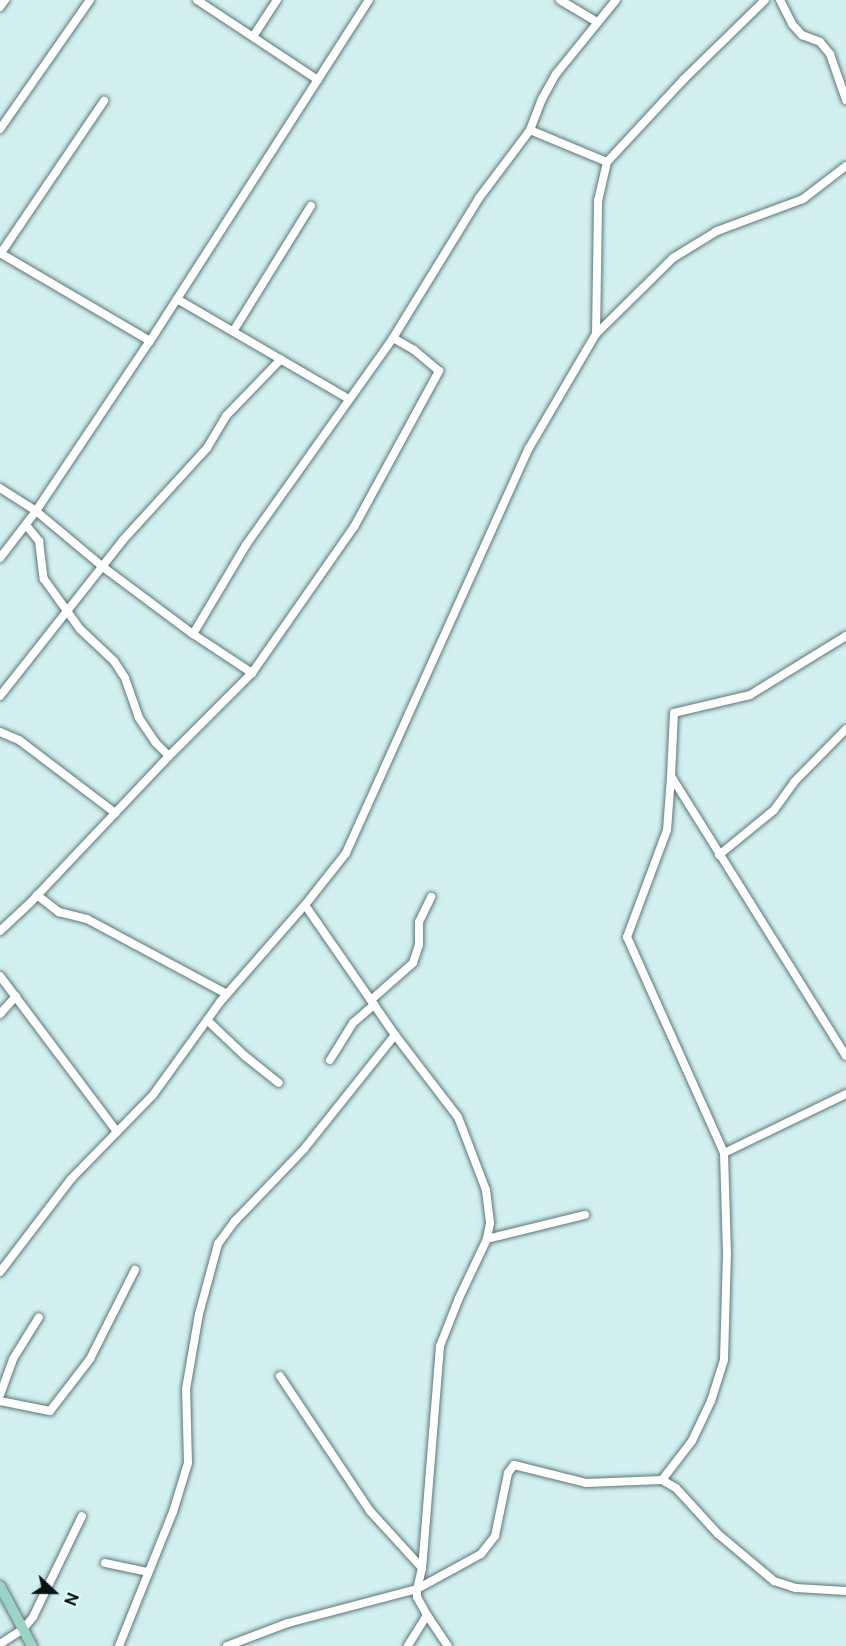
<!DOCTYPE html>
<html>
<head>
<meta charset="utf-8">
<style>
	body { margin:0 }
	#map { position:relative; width:846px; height:1646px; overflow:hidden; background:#d2f0ef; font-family:"Public Sans",sans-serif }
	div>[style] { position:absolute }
	.roads { filter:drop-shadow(0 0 2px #5c7676) drop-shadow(0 0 2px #5c7676) }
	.minor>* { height:8px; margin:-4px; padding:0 4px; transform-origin:4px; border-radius:4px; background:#fff }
	.major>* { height:10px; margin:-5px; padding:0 5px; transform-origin:5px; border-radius:5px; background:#9bd3c5 }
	span { translate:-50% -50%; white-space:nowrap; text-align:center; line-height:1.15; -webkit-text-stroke:4.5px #e0fdfc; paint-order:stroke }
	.north { position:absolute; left:24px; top:1562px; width:60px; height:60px; -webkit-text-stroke:4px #e0fdfc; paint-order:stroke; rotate:112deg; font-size:16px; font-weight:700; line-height:24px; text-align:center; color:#081313 }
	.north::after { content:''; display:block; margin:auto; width:21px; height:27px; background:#081313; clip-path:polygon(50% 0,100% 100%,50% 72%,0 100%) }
</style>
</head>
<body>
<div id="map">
	<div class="roads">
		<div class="minor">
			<div style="left:197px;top:0;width:145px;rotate:33.5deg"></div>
			<div style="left:560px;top:0;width:43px;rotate:30.7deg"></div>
			<div style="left:780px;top:0;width:27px;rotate:63deg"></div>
			<div style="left:792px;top:24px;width:15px;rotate:48deg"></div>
			<div style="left:802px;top:35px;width:19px;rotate:21deg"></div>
			<div style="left:820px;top:42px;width:16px;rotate:50deg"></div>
			<div style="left:830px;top:54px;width:49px;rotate:70.8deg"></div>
			<div style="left:0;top:7px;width:9px;rotate:-54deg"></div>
			<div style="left:254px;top:35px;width:42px;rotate:-56.7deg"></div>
			<div style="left:0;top:129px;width:157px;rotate:-55.1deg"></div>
			<div style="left:530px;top:130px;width:33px;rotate:-69deg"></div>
			<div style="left:542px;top:99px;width:29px;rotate:-61deg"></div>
			<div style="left:556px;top:74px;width:95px;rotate:-51deg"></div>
			<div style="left:0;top:253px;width:174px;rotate:30.4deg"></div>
			<div style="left:1px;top:253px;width:184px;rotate:-55.9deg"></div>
			<div style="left:177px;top:299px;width:199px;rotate:30.2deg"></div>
			<div style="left:234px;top:330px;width:146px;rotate:-58.2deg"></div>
			<div style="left:596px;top:334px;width:133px;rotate:-89.1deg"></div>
			<div style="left:598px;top:201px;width:40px;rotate:-77deg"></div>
			<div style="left:607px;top:162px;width:113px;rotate:-47.1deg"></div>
			<div style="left:684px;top:79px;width:113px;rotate:-44.3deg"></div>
			<div style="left:0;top:488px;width:43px;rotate:32.6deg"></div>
			<div style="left:36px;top:511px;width:87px;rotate:39.9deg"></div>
			<div style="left:103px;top:567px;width:112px;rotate:36.7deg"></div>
			<div style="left:193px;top:634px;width:71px;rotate:33.5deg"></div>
			<div style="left:26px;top:525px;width:21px;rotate:51deg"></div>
			<div style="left:39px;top:541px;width:38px;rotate:83deg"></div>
			<div style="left:44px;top:579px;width:62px;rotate:54.2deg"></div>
			<div style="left:80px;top:629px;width:47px;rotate:43.3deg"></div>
			<div style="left:114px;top:661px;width:20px;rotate:57deg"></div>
			<div style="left:125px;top:678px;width:42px;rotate:70.7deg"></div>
			<div style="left:139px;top:718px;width:30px;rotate:56deg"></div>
			<div style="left:156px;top:743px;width:18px;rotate:45deg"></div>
			<div style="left:0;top:558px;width:59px;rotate:-52.5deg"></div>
			<div style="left:36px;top:511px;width:205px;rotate:-56.2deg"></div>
			<div style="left:150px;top:341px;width:405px;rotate:-57.3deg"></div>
			<div style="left:193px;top:634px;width:104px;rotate:-59.2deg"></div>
			<div style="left:246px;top:545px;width:254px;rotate:-54.6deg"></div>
			<div style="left:846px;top:636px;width:113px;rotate:148.4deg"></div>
			<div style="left:750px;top:695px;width:78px;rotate:166.7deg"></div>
			<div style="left:674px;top:713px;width:63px;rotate:92.7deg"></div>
			<div style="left:671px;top:776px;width:330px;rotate:58deg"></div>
			<div style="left:0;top:696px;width:199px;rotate:-51.7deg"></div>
			<div style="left:123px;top:540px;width:125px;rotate:-47.6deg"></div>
			<div style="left:207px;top:448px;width:37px;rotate:-59deg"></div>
			<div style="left:226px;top:416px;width:79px;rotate:-46deg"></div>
			<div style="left:0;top:732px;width:21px;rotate:23deg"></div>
			<div style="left:19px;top:740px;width:121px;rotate:37.2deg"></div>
			<div style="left:671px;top:777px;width:53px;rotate:94.3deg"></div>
			<div style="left:667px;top:830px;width:114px;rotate:110.5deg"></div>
			<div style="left:627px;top:937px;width:237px;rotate:65.8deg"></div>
			<div style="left:719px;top:855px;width:71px;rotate:-39.3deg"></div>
			<div style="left:774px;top:810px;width:34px;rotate:-54deg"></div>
			<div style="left:794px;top:782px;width:74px;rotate:-45.5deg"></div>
			<div style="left:37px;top:895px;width:28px;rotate:38deg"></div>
			<div style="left:59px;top:912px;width:29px;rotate:14deg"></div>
			<div style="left:87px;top:919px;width:159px;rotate:28.2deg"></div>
			<div style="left:305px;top:905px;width:158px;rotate:55.3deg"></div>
			<div style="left:395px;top:1035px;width:103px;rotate:52.5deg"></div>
			<div style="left:458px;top:1117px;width:78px;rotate:69deg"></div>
			<div style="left:486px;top:1190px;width:33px;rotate:83deg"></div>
			<div style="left:490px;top:1223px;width:16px;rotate:101deg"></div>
			<div style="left:487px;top:1239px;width:65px;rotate:115.4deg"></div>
			<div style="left:459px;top:1298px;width:52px;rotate:111.6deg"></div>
			<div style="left:440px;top:1346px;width:223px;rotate:94.6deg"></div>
			<div style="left:422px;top:1568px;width:22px;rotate:103deg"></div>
			<div style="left:417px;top:1589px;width:8px;rotate:90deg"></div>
			<div style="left:417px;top:1597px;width:21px;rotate:61deg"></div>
			<div style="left:427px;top:1615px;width:36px;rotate:122deg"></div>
			<div style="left:0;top:931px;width:41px;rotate:-43deg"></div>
			<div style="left:30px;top:903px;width:202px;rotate:-46.6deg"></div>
			<div style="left:169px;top:756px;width:117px;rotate:-45deg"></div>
			<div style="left:252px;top:673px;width:178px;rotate:-55.1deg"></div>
			<div style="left:354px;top:527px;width:178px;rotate:-61.4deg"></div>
			<div style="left:439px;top:371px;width:33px;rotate:-140deg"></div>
			<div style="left:414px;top:350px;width:24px;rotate:-150deg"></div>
			<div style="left:393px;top:338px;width:164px;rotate:-58.4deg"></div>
			<div style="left:479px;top:198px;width:85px;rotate:-53.1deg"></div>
			<div style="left:530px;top:130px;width:83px;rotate:22.6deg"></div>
			<div style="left:0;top:976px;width:195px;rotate:53.1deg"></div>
			<div style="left:371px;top:1000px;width:56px;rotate:-41.4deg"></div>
			<div style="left:413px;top:963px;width:19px;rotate:-72deg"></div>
			<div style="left:419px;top:945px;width:23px;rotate:-90deg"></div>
			<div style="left:419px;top:922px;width:28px;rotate:-64deg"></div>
			<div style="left:0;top:1014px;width:24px;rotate:-48deg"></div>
			<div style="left:207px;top:1020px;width:52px;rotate:43.5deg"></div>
			<div style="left:245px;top:1056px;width:43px;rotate:38.5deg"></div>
			<div style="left:330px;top:1060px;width:44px;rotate:-58.1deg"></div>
			<div style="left:353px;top:1023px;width:28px;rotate:-41deg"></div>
			<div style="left:487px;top:1239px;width:101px;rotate:-13.8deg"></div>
			<div style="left:0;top:1272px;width:117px;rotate:-52.6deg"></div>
			<div style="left:71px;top:1179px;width:117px;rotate:-45.7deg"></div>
			<div style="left:153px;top:1095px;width:115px;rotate:-54.2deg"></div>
			<div style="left:220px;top:1002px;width:129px;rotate:-48.8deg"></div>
			<div style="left:305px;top:905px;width:66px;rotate:-51.7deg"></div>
			<div style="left:346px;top:853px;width:444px;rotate:-65.7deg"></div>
			<div style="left:529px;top:448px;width:132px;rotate:-59.6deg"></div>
			<div style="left:596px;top:334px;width:108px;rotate:-44.6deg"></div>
			<div style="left:673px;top:258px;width:52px;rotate:-31.5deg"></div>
			<div style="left:717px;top:231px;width:92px;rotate:-20.4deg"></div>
			<div style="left:803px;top:199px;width:54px;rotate:-37.5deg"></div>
			<div style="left:280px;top:1376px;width:162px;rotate:56.3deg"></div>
			<div style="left:370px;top:1511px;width:77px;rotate:47.6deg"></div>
			<div style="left:0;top:1395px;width:38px;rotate:-70deg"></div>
			<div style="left:13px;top:1359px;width:49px;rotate:-58.2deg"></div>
			<div style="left:0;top:1401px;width:51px;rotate:11.3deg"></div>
			<div style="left:50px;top:1411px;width:66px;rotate:-52.4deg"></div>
			<div style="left:90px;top:1359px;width:100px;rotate:-63.2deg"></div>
			<div style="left:662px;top:1480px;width:49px;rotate:-52.4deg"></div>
			<div style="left:692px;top:1441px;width:44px;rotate:-64.6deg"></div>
			<div style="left:711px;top:1401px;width:43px;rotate:-72.4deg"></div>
			<div style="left:724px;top:1360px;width:106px;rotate:-88.4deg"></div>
			<div style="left:727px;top:1254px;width:101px;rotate:-91.7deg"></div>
			<div style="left:724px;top:1153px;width:136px;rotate:-25.8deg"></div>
			<div style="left:105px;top:1563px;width:44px;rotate:11.8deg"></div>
			<div style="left:427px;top:1615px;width:37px;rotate:56deg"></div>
			<div style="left:0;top:1644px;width:27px;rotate:-33deg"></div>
			<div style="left:23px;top:1629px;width:16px;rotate:-50deg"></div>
			<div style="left:33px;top:1617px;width:112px;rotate:-64.1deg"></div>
			<div style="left:119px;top:1646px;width:144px;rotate:-68.1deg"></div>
			<div style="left:173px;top:1512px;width:51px;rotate:-73deg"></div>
			<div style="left:188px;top:1463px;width:74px;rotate:-91.5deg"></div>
			<div style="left:186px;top:1389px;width:76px;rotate:-80.2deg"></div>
			<div style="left:199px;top:1314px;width:73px;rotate:-74.8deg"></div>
			<div style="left:218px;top:1244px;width:29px;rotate:-54deg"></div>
			<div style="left:235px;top:1221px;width:100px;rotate:-46.2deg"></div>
			<div style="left:304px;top:1149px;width:146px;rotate:-51.4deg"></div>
			<div style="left:227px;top:1646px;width:65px;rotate:-20.7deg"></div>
			<div style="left:288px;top:1623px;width:133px;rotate:-14.8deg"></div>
			<div style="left:417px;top:1589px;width:73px;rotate:-28.7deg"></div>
			<div style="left:481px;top:1554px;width:23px;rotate:-52deg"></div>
			<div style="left:495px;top:1536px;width:64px;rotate:-78.3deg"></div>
			<div style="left:508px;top:1473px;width:10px;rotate:-53deg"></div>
			<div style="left:514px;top:1465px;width:74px;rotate:14deg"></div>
			<div style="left:586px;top:1483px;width:76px;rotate:-2.3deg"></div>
			<div style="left:662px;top:1480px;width:16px;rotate:30deg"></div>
			<div style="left:676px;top:1488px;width:62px;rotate:47.6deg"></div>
			<div style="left:718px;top:1534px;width:73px;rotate:40deg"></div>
			<div style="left:774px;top:1581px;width:23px;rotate:18deg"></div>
			<div style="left:796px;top:1588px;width:50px;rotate:3.4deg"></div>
		</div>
		<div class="major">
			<div style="left:0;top:1586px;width:68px;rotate:61.9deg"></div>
		</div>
	</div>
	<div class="north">N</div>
</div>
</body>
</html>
